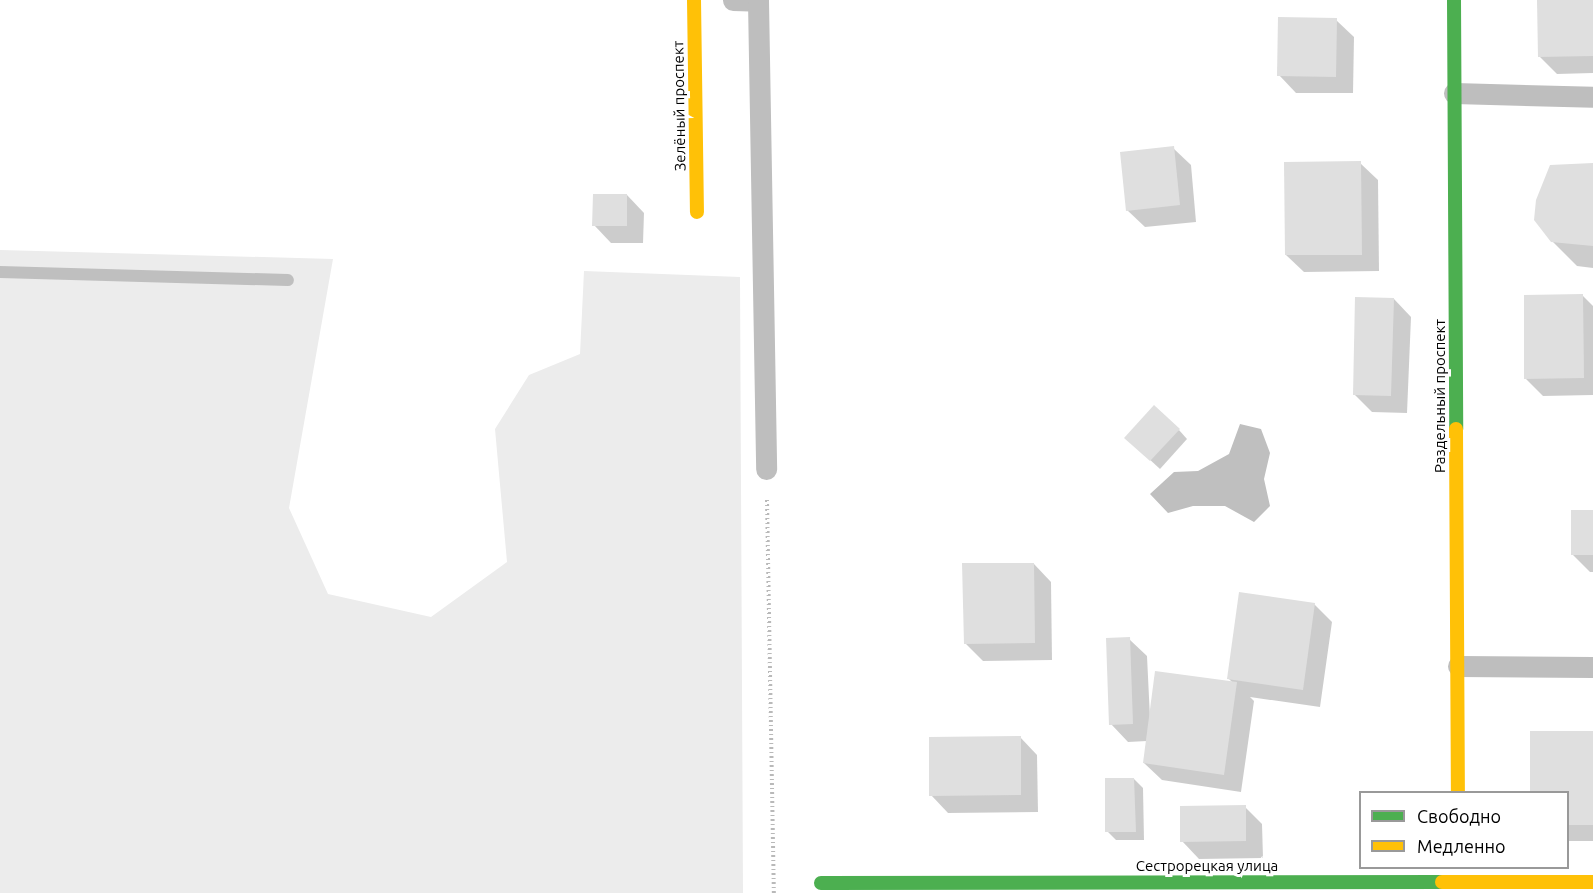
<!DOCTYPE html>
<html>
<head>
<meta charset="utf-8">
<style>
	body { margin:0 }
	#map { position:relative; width:1593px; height:893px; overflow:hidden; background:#fff; font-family:Ubuntu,sans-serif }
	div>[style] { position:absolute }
	.green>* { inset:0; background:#ececec }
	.water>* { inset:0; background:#bfbfbf }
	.shadow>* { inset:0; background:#0003 }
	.stream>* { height:12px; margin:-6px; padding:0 6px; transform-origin:6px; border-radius:6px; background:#bfbfbf }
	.building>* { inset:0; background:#dfdfdf }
	.path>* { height:4px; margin-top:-2px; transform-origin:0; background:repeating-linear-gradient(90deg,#b9b9b9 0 1.5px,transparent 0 4.5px) }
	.lane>* { height:21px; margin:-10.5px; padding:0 10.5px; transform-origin:10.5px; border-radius:10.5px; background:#bebebe }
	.fast>* { height:14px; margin:-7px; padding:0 7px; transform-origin:7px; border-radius:7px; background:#4caf50 }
	.slow>* { height:14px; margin:-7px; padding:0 7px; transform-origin:7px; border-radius:7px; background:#ffc107 }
	span { translate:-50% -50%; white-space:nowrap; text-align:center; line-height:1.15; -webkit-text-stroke:6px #fff; paint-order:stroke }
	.street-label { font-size:15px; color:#000 }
	.legend { position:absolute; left:1359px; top:791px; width:210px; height:78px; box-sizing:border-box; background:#fff; border:2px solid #999; margin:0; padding:8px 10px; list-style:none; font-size:18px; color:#000 }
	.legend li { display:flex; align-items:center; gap:12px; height:30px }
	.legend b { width:30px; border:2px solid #999 }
</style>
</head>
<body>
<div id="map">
	<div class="green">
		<div style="clip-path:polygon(0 250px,333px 259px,289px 508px,328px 594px,431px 617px,507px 562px,495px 429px,529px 375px,580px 354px,584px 271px,740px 277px,743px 893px,0 893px)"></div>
	</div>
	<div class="water">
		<div style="clip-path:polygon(1240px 424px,1261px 429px,1270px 453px,1264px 479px,1270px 506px,1254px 522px,1225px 506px,1193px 506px,1168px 513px,1150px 494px,1174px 472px,1198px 471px,1229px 454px)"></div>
	</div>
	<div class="shadow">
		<div style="clip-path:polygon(1539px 0,1593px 0,1593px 73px,1557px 74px,1539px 56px)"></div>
		<div style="clip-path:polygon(1336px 20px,1354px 37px,1353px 93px,1296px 93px,1279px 75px)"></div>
		<div style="clip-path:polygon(1173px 148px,1191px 165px,1196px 222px,1145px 227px,1127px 210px)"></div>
		<div style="clip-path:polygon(1360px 163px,1378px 180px,1379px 271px,1304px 272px,1286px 255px)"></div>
		<div style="clip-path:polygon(1593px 165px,1593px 268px,1577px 266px,1552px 241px)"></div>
		<div style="clip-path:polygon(627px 195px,644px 213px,643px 243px,611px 243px,594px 225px)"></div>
		<div style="clip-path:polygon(1583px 296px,1593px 306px,1593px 395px,1543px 396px,1526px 379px)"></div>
		<div style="clip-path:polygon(1394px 299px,1411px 317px,1407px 413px,1372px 412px,1354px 394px)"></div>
		<div style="clip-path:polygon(1179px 430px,1187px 439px,1160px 469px,1135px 446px)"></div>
		<div style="clip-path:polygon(1593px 511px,1593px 572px,1590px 572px,1573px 555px)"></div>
		<div style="clip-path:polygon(1034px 564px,1051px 582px,1052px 660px,983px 661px,965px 643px)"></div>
		<div style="clip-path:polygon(1314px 604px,1332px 622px,1320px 707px,1250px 697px,1254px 701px,1241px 792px,1162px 780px,1144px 763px,1147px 741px,1128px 742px,1111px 724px,1129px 639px,1147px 656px,1150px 718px,1233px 683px,1229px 679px)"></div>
		<div style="clip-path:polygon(1531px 733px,1593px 733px,1593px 841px,1568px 841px,1568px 792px,1531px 792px)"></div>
		<div style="clip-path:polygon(1020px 737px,1037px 755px,1038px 812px,948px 813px,931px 795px)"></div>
		<div style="clip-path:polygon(1134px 779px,1143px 788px,1144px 840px,1116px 840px,1107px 831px)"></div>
		<div style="clip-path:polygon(1245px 807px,1262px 824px,1263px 858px,1199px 859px,1182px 841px)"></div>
	</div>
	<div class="stream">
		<div style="left:0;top:272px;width:288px;rotate:1.6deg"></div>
	</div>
	<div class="building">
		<div style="clip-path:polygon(1537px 0,1593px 0,1593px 56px,1538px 57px)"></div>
		<div style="clip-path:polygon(1278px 17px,1337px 18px,1336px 77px,1277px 76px)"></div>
		<div style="clip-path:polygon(1174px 146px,1180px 205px,1126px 211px,1120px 152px)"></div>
		<div style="clip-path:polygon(1361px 161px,1362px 255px,1285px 255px,1284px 162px)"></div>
		<div style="clip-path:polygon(1593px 163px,1593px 246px,1551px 242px,1534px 220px,1536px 200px,1550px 165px)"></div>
		<div style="clip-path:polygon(593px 194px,627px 194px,627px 226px,592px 226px)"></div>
		<div style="clip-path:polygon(1583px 294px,1584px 378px,1524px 379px,1524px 295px)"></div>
		<div style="clip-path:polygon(1355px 297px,1394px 298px,1391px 396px,1353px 395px)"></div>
		<div style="clip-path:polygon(1154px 405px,1180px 429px,1150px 461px,1124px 438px)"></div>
		<div style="clip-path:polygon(1571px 510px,1593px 510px,1593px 555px,1571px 555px)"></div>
		<div style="clip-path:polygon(962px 563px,1034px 563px,1035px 643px,964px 644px)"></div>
		<div style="clip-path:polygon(1239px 592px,1315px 603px,1303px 690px,1227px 679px)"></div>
		<div style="clip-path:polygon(1130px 637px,1133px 724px,1109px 725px,1106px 638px)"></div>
		<div style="clip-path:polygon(1155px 671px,1237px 682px,1224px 775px,1143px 763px)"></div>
		<div style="clip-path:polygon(1530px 731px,1593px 731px,1593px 825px,1568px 825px,1568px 792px,1530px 792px)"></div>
		<div style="clip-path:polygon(1021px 736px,1021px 795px,929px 796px,929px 737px)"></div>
		<div style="clip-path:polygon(1105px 778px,1134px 778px,1136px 832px,1105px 832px)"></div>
		<div style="clip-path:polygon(1246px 805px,1246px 841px,1180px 842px,1180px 806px)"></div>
	</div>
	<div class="path">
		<div style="left:767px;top:500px;width:393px;rotate:89deg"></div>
	</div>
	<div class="lane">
		<div style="left:733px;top:0;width:25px;rotate:2deg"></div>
		<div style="left:758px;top:1px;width:468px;rotate:89deg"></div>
		<div style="left:1454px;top:93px;width:139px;rotate:1.6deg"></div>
		<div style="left:1458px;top:666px;width:135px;rotate:0.4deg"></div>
	</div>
	<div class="fast">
		<div style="left:1454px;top:0;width:429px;rotate:89.7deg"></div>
		<div style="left:821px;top:883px;width:621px;rotate:-0.09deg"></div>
	</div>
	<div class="slow">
		<div style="left:694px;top:0;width:212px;rotate:89.2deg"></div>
		<div style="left:1456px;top:429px;width:363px;rotate:89.7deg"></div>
		<div style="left:1442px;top:882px;width:151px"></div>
	</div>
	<div class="street-label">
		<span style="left:679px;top:106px;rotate:-91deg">Зелёный проспект</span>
		<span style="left:1440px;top:396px;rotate:-90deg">Раздельный проспект</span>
		<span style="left:1207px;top:866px">Сестрорецкая улица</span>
	</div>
	<ul class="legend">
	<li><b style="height:8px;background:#4caf50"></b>Свободно</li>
	<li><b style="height:8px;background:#ffc107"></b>Медленно</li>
	</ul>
</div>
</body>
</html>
